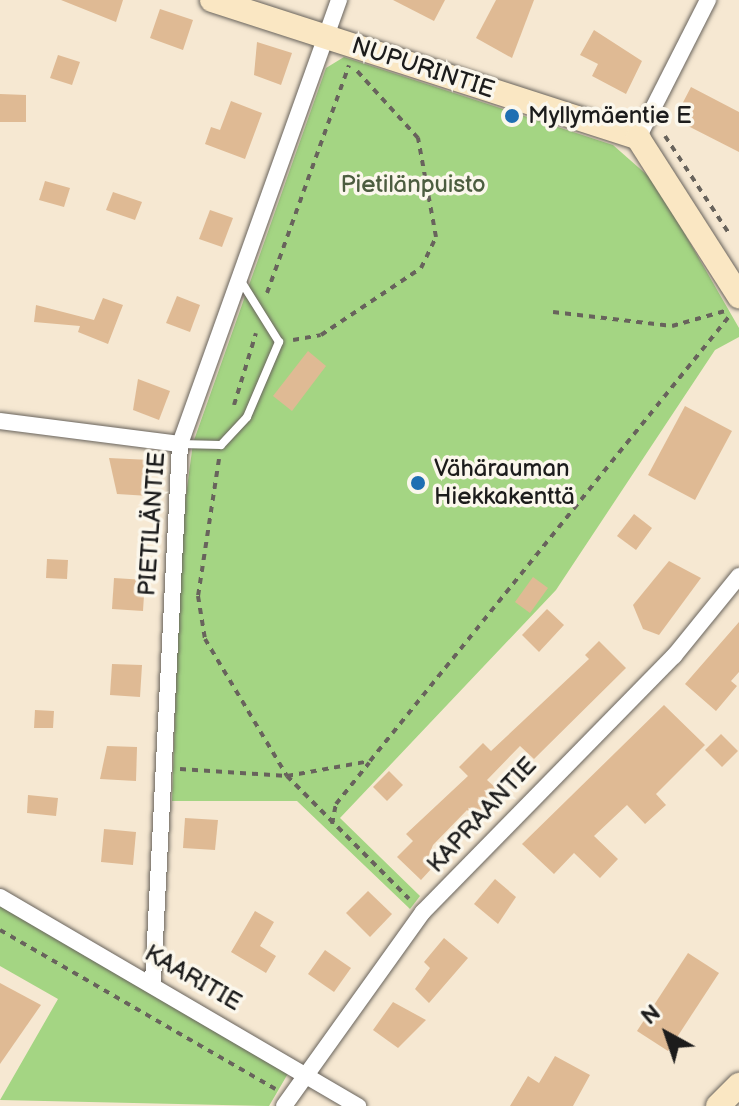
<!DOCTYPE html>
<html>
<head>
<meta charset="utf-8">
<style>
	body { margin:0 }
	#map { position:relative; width:739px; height:1106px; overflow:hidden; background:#f6e8d2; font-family:"Balsamiq Sans",sans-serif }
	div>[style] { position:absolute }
	.green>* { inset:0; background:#a4d583 }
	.building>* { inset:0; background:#dfba94 }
	.path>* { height:4px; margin-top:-2px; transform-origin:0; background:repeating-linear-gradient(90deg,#68635c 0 6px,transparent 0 12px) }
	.roads { filter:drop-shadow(0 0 2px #68635c) drop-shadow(0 0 2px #68635c) }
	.lane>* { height:8px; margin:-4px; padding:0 4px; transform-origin:4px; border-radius:4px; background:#fff }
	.street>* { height:16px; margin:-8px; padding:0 8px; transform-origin:8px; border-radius:8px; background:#fff }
	.secondary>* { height:24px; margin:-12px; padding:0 12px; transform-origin:12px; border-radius:12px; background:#fae7c3 }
	.dots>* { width:22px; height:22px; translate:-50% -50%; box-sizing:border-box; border:4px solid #fbf7ec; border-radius:50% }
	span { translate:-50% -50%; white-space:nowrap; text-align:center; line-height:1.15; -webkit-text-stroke:7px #fbf7ec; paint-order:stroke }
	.street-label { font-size:24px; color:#1c1c1c }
	.poi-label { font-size:24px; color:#1c1c1c }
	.left { translate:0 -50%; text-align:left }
	.park-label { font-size:24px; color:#4c5d40 }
	.north { position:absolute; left:627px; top:994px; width:80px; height:80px; -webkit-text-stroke:6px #fbf7ec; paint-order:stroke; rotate:320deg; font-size:22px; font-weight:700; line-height:32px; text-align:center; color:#1c1c1c }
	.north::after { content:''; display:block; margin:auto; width:28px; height:36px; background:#1c1c1c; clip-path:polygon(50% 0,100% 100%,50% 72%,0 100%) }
</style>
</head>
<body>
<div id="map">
	<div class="green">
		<div style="clip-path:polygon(344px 57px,613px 145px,655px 182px,739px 328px,739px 337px,715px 350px,556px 590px,340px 818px,420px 896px,410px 909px,297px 801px,172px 801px,181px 533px,193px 443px,326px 68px)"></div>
		<div style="clip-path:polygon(0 898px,293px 1065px,269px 1106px,0 1100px,58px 999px,0 966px)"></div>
	</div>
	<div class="building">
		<div style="clip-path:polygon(61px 0,123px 0,116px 22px)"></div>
		<div style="clip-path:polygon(393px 0,445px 0,434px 21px)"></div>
		<div style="clip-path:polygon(496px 0,534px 0,512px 58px,476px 38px)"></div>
		<div style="clip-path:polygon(160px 9px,193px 20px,183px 50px,150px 38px)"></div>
		<div style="clip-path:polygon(594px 30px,642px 61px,626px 94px,592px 76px,598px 64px,580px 55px)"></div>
		<div style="clip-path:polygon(257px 42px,292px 53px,281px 85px,254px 75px)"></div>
		<div style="clip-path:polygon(58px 55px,80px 62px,72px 85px,50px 78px)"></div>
		<div style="clip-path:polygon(691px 87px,739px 112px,739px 152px,688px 126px,692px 119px,678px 112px)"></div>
		<div style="clip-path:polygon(0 94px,26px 95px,26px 122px,0 122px)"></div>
		<div style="clip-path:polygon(231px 101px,262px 113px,245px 159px,205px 144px,211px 127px,220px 130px)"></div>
		<div style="clip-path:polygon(45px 181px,70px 188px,64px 207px,39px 200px)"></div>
		<div style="clip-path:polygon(113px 192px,142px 202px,135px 220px,106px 210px)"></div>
		<div style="clip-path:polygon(210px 210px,233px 218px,222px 247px,199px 239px)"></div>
		<div style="clip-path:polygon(177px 296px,200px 305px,190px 332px,166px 323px)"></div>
		<div style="clip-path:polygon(103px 298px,123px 305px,108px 344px,78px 332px,80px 326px,34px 322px,36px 305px,94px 320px)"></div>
		<div style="clip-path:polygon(308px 351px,326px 366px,292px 411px,273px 396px)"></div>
		<div style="clip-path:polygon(138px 379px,170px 391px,159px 420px,133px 410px)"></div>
		<div style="clip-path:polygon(685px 406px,732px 431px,695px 500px,648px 475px)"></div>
		<div style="clip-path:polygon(109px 458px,150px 460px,149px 496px,117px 494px)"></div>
		<div style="clip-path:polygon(634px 514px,652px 528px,636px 550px,617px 536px)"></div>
		<div style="clip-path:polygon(47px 559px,68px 560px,67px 579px,46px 578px)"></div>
		<div style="clip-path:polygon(669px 561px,701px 578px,659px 635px,643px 629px,633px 605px)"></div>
		<div style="clip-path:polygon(533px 577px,548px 588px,530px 613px,515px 602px)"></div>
		<div style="clip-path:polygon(114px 578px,145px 580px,143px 611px,112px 609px)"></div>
		<div style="clip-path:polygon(547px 609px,564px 625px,539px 652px,522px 635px)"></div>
		<div style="clip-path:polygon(739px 622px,739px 672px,731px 681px,737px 686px,716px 711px,685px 684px)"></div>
		<div style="clip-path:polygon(599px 641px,626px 668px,534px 759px,520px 746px,487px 780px,498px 790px,493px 802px,476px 820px,467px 810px,433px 845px,426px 862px,432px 868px,421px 880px,397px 857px,413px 841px,406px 834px,468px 776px,459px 767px,483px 743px,491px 751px,589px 659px,585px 655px)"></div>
		<div style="clip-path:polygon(112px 664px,142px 665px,140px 697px,110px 695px)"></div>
		<div style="clip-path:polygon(664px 705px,705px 745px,656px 794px,666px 805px,645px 824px,627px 805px,594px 836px,618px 859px,600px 878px,574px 853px,554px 874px,522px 844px)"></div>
		<div style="clip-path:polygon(35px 710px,54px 711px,53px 728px,34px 728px)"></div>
		<div style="clip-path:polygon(721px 734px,738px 751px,722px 767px,705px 750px)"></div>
		<div style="clip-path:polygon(107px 746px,137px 747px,136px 781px,100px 779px)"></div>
		<div style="clip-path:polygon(389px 771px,403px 785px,387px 801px,373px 787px)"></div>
		<div style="clip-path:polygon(28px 795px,58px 798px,56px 816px,27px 813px)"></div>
		<div style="clip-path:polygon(185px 818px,218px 820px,215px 850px,183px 848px)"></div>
		<div style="clip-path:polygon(104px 829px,136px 832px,133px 865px,101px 862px)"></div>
		<div style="clip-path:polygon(495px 879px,516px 897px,498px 924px,474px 904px)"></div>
		<div style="clip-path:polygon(368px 891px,392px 914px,370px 937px,346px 913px)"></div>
		<div style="clip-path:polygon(255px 911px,274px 922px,260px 946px,276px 956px,266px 973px,231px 952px)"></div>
		<div style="clip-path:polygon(444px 938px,468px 958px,429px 1003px,415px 989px,430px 968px,424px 962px)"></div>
		<div style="clip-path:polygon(325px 950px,351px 968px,334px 992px,308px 974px)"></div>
		<div style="clip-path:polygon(688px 953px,719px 973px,668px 1051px,637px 1031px)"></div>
		<div style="clip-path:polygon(0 983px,41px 1005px,0 1064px)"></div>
		<div style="clip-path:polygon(393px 1002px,426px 1020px,398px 1048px,373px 1030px)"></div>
		<div style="clip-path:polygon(555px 1056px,590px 1075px,573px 1106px,510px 1106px,528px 1076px,539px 1083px)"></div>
	</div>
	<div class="path">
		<div style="left:665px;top:136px;width:115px;rotate:56.7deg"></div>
		<div style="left:267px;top:293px;width:242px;rotate:-70.2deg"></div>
		<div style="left:553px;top:312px;width:120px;rotate:6.7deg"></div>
		<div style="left:672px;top:326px;width:55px;rotate:-15.8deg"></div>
		<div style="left:293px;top:340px;width:28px;rotate:-10deg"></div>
		<div style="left:321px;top:335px;width:120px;rotate:-33.8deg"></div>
		<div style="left:421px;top:268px;width:34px;rotate:-64deg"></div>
		<div style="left:436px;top:237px;width:101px;rotate:-100.3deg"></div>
		<div style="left:418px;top:138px;width:91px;rotate:-132.3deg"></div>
		<div style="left:234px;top:405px;width:75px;rotate:-73deg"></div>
		<div style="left:219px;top:459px;width:139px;rotate:98.7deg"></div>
		<div style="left:198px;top:596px;width:44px;rotate:80.8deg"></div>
		<div style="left:205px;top:639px;width:160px;rotate:59.1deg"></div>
		<div style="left:287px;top:776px;width:173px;rotate:45.2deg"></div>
		<div style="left:180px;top:769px;width:107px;rotate:3.7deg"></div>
		<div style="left:287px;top:776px;width:84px;rotate:-10.2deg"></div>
		<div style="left:370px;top:761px;width:575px;rotate:-51.08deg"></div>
		<div style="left:332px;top:824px;width:20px;rotate:-79deg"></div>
		<div style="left:336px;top:804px;width:53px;rotate:-51.2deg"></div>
		<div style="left:0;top:930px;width:318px;rotate:30deg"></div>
	</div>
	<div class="roads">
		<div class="lane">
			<div style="left:180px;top:444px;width:41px;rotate:1.4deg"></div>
			<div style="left:221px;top:445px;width:38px;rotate:-47deg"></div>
			<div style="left:247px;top:417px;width:82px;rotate:-66.9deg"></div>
			<div style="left:279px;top:342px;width:75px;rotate:-122deg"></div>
		</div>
		<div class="street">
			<div style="left:638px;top:138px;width:155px;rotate:-63.1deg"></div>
			<div style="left:0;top:421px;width:181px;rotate:7.3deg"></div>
			<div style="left:0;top:897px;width:415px;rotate:30.3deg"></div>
			<div style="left:153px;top:981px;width:538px;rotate:-87.12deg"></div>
			<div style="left:180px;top:444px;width:472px;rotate:-70.3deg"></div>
			<div style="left:284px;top:1106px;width:239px;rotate:-54.4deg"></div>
			<div style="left:423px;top:912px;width:359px;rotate:-45.6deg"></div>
			<div style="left:674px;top:656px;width:103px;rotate:-50.9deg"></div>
		</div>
		<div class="secondary">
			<div style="left:212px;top:0;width:448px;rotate:17.9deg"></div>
			<div style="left:638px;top:138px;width:188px;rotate:57.4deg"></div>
			<div style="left:718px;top:1106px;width:30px;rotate:-45deg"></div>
		</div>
	</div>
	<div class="dots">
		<div style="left:512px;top:116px;background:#1f6fb2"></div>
		<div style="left:418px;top:483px;background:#1f6fb2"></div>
	</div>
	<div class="street-label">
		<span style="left:423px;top:68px;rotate:18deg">NUPURINTIE</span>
		<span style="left:152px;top:524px;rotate:-86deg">PIETILÄNTIE</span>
		<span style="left:482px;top:815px;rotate:-47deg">KAPRAANTIE</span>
		<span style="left:193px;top:978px;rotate:30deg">KAARITIE</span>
	</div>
	<div class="poi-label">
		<span class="left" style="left:528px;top:116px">Myllymäentie E</span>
		<span class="left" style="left:434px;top:483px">Vähärauman<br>Hiekkakenttä</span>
	</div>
	<div class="park-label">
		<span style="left:413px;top:185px">Pietilänpuisto</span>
	</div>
	<div class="north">N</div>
</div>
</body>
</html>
